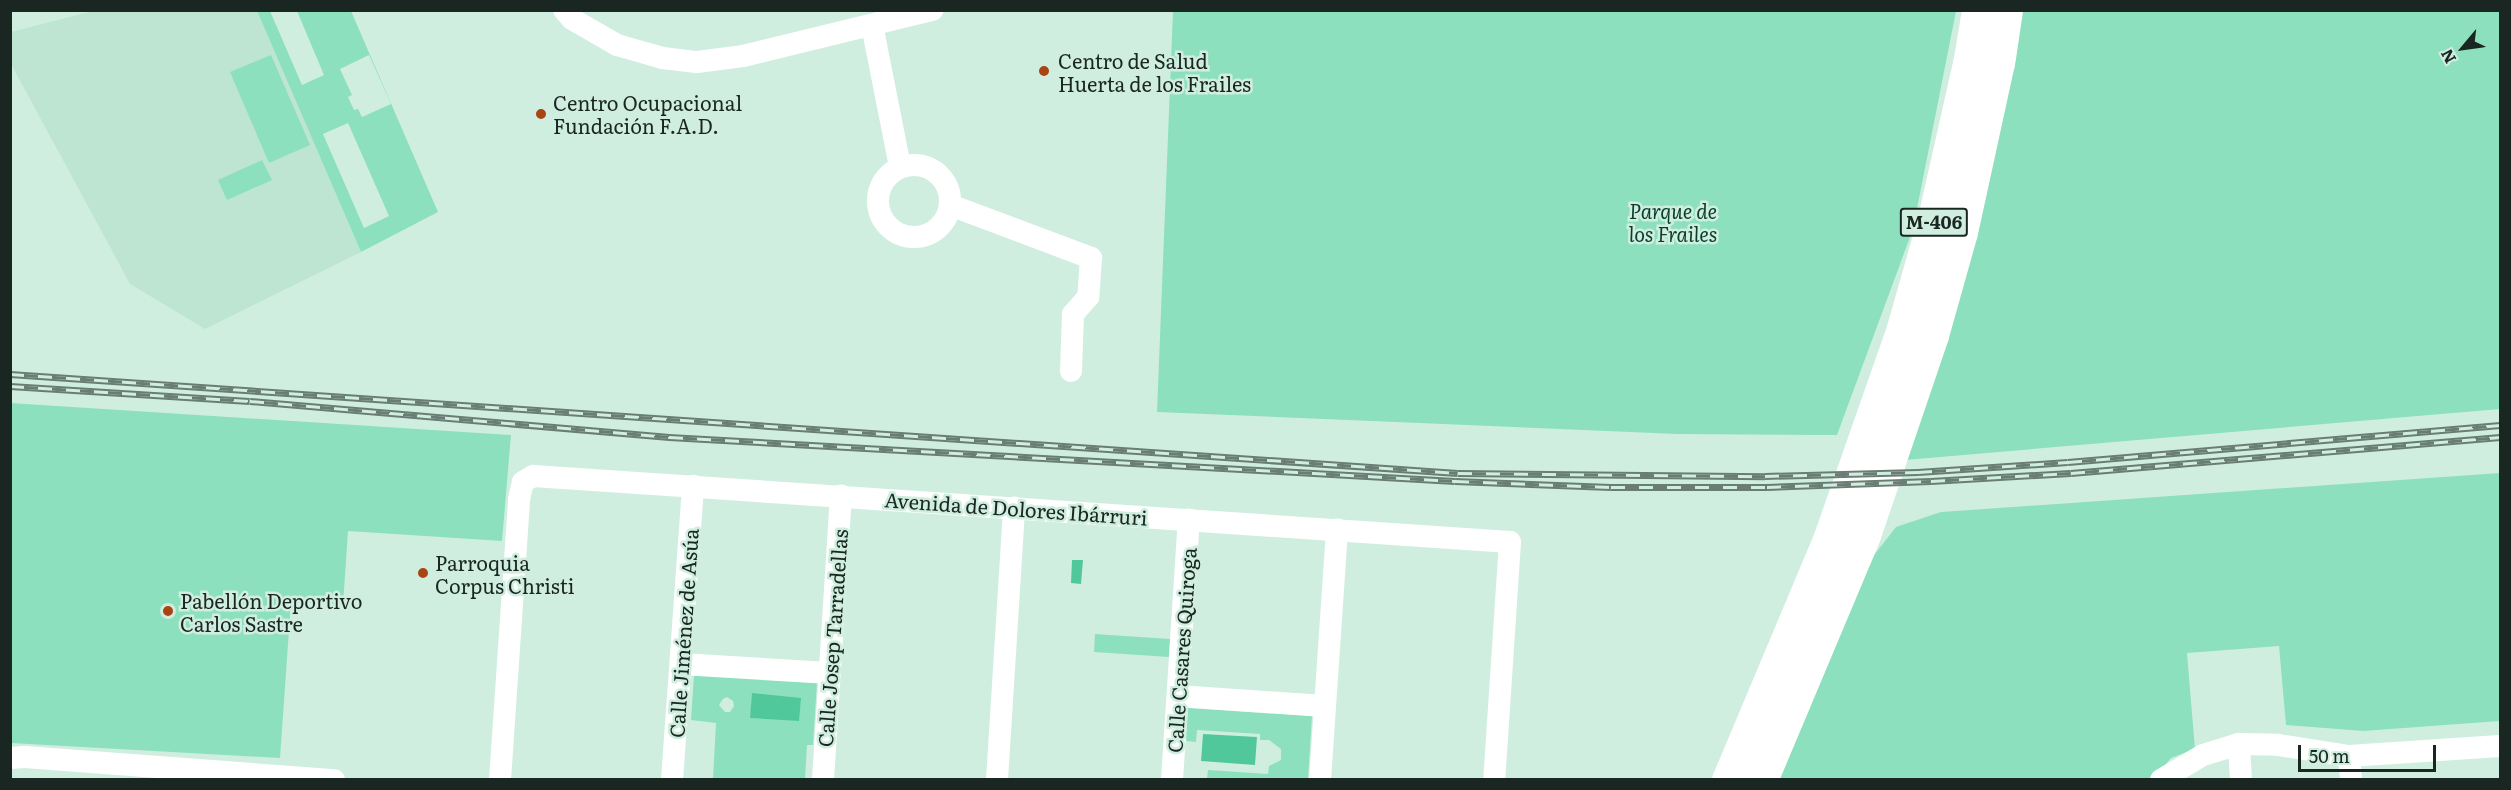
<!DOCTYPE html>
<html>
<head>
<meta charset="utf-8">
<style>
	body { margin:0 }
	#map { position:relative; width:2511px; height:790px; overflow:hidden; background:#d0eee0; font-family:Literata,serif }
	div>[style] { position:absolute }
	.built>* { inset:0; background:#bee4d2 }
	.green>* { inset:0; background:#8de0bd }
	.water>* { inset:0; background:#51c89c }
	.street>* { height:22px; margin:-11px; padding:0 11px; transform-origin:11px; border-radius:11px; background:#fff }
	.street>.ring { margin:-11px; padding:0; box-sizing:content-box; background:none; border:22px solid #fff; border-radius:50% }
	.highway>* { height:33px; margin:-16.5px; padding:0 16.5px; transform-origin:16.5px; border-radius:16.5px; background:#fff }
	.rail>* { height:7px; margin-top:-3.5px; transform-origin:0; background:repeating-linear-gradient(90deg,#d0eee0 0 14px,#697d74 0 28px); box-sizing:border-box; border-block:2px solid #697d74 }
	.dots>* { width:16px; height:16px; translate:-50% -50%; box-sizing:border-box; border:3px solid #d0eee0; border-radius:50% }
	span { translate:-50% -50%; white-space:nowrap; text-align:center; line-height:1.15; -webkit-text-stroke:5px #d0eee0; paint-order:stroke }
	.shield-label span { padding:2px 4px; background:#d0eee0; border:2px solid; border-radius:4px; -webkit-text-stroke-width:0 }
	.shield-label { font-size:18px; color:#1a2621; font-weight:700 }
	.poi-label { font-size:20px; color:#1a2621 }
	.left { translate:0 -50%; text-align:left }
	.park-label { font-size:20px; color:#093e2c; font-style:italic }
	.street-label { font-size:20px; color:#1a2621 }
	.frame { position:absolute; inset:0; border:12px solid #1a2621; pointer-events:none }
	.north { position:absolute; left:2433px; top:18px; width:60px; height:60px; -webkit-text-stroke:4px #d0eee0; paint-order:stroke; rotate:241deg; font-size:16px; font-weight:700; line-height:24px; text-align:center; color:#1a2621 }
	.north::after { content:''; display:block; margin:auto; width:21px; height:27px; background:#1a2621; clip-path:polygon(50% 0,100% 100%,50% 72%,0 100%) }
	.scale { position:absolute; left:2298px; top:745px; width:138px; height:27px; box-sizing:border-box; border:3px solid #1a2621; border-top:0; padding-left:8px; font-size:18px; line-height:21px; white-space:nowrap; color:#1a2621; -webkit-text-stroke:4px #d0eee0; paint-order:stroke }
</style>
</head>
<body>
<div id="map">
	<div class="built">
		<div style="clip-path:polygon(93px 11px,257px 11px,361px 252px,205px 329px,130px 284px,11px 64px,11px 32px)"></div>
	</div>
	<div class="green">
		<div style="clip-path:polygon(evenodd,257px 11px,270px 11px,302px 85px,324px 75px,297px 11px,351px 11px,438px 212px,361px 252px,257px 11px,369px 55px,391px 104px,362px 117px,358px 109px,354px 110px,348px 97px,352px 95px,340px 69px,369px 55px,257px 11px,348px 123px,389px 216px,364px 228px,323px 134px,348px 123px)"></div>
		<div style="clip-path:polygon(1173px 11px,1956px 11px,1913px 229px,1837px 435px,1677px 434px,1157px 412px)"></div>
		<div style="clip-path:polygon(2022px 11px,2500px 11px,2500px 409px,1905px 460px,1942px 352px,2016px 59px)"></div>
		<div style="clip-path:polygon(271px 55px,310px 145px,269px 163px,230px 72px)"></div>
		<div style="clip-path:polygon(262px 160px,272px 180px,227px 200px,218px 180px)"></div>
		<div style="clip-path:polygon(10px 403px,511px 435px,502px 541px,348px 531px,343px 605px,291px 602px,280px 758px,11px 743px)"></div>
		<div style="clip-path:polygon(2500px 473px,2500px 721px,2363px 731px,2286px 725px,2279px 646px,2187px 653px,2195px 749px,2171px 758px,2153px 779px,1779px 780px,1839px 600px,1896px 527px,1941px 512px)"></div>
		<div style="clip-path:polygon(1095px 634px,1170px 639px,1169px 657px,1094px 652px)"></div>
		<div style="clip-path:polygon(evenodd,694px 675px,817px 683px,813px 745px,807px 745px,805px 779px,713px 779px,716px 723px,691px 720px,694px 675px,727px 697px,733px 701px,734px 706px,730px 712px,725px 712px,719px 705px,723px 699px,727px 697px)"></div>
		<div style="clip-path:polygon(1188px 708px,1312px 716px,1308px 779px,1207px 779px,1208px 770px,1268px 774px,1269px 766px,1281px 760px,1281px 749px,1269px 740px,1260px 740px,1260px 734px,1197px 730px,1196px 742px,1186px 741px)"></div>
	</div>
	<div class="water">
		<div style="clip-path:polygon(1072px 560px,1083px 560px,1081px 584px,1071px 583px)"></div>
		<div style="clip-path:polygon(752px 693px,801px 698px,799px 721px,750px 718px)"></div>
		<div style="clip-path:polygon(1203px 734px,1257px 737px,1255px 765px,1201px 761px)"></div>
	</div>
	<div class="street">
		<div style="left:564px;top:10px;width:12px;rotate:48deg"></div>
		<div style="left:572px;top:19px;width:52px;rotate:30deg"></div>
		<div style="left:617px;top:45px;width:48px;rotate:15.8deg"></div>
		<div style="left:663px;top:58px;width:34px;rotate:7deg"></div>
		<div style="left:697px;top:62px;width:46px;rotate:-7.4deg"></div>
		<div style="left:743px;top:56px;width:195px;rotate:-13.7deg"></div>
		<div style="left:872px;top:25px;width:145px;rotate:78.8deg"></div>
		<div class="ring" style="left:878px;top:165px;width:50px;height:50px"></div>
		<div style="left:950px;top:205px;width:151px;rotate:20.6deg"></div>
		<div style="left:1091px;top:258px;width:39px;rotate:94deg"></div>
		<div style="left:1088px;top:297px;width:23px;rotate:131deg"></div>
		<div style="left:1073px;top:314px;width:57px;rotate:92deg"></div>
		<div style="left:681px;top:664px;width:149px;rotate:3.5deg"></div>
		<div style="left:1178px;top:696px;width:147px;rotate:3.9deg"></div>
		<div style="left:2239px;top:744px;width:36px;rotate:87deg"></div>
		<div style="left:2349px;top:756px;width:24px;rotate:85deg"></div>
		<div style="left:10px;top:758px;width:15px;rotate:-4deg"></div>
		<div style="left:25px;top:757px;width:310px;rotate:4.3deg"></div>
		<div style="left:500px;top:780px;width:282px;rotate:-86.1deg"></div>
		<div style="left:519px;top:499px;width:17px;rotate:-77deg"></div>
		<div style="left:523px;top:482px;width:12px;rotate:-31deg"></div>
		<div style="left:533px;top:476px;width:979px;rotate:3.86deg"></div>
		<div style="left:1510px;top:542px;width:239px;rotate:93.8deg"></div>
		<div style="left:672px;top:780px;width:295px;rotate:-85.9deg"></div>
		<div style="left:823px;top:780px;width:285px;rotate:-86.4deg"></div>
		<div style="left:997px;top:780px;width:273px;rotate:-86.4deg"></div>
		<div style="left:1172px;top:780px;width:261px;rotate:-86.3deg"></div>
		<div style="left:1320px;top:780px;width:251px;rotate:-86.1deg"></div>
		<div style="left:2161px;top:780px;width:49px;rotate:-30.8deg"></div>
		<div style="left:2203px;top:755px;width:38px;rotate:-17deg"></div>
		<div style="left:2239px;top:744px;width:39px;rotate:1deg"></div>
		<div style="left:2278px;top:745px;width:72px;rotate:8.8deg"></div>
		<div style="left:2349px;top:756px;width:151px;rotate:-3.8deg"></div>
	</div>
	<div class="highway">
		<div style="left:1728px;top:780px;width:264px;rotate:-67.2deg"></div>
		<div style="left:1830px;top:537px;width:221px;rotate:-70.7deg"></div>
		<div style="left:1903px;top:328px;width:109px;rotate:-74.1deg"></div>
		<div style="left:1933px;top:223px;width:168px;rotate:-77.3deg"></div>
		<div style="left:1970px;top:59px;width:50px;rotate:-80.7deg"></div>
		<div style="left:1761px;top:780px;width:266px;rotate:-67.2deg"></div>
		<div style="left:1864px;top:535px;width:211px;rotate:-71.2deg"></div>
		<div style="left:1932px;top:335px;width:107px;rotate:-74.3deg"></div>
		<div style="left:1961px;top:232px;width:173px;rotate:-77.7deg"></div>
		<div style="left:1998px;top:63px;width:54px;rotate:-81.4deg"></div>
	</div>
	<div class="rail">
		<div style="left:10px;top:374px;width:1451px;rotate:3.91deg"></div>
		<div style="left:1458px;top:473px;width:307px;rotate:0.6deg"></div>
		<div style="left:1765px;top:476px;width:153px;rotate:-1.5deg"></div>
		<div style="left:1918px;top:472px;width:150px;rotate:-3.8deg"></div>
		<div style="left:2068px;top:462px;width:434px;rotate:-4.9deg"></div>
		<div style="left:10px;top:386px;width:240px;rotate:3.6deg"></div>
		<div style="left:250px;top:401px;width:421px;rotate:4.9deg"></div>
		<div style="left:669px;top:437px;width:787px;rotate:3.2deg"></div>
		<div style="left:1455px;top:481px;width:156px;rotate:2.2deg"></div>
		<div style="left:1611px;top:487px;width:156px"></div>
		<div style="left:1767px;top:487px;width:164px;rotate:-2.1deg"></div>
		<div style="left:1931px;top:481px;width:140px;rotate:-3.3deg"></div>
		<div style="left:2071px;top:473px;width:431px;rotate:-4.8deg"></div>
	</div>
	<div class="dots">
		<div style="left:1044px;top:71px;background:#a94512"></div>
		<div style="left:541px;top:114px;background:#a94512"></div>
		<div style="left:423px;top:573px;background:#a94512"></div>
		<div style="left:168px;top:611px;background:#a94512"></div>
	</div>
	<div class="shield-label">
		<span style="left:1934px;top:222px">M-406</span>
	</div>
	<div class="poi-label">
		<span class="left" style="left:1058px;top:72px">Centro de Salud<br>Huerta de los Frailes</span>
		<span class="left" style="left:553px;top:114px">Centro Ocupacional<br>Fundación F.A.D.</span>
		<span class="left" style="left:435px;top:574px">Parroquia<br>Corpus Christi</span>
		<span class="left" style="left:180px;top:612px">Pabellón Deportivo<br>Carlos Sastre</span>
	</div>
	<div class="park-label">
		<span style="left:1673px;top:222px">Parque de<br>los Frailes</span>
	</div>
	<div class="street-label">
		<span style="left:1016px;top:508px;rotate:4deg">Avenida de Dolores Ibárruri</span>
		<span style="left:683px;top:633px;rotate:-86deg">Calle Jiménez de Asúa</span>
		<span style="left:832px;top:638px;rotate:-86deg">Calle Josep Tarradellas</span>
		<span style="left:1181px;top:650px;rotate:-86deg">Calle Casares Quiroga</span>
	</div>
	<div class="frame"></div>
	<div class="north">N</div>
	<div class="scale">50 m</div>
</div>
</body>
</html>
